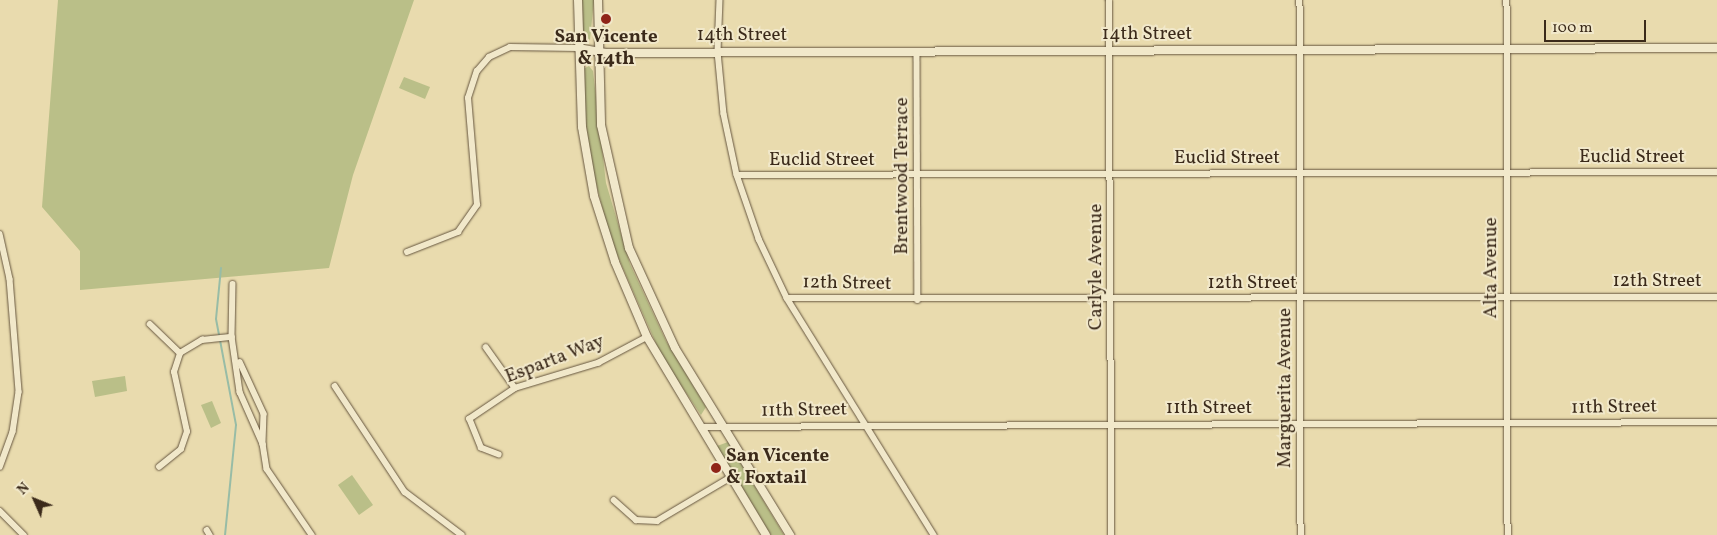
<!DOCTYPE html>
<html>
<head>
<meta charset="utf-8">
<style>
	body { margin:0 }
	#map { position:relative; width:1717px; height:535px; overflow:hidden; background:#e9dbae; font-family:Vollkorn,serif }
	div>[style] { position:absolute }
	.green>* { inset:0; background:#babf88 }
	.stream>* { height:2px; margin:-1px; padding:0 1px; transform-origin:1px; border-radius:1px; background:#98bca6 }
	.roads { filter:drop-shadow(0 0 1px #66563f) drop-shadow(0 0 1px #66563f) }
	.street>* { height:5.5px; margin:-2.75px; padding:0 2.75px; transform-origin:2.75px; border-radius:2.75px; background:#f1e8ca }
	.secondary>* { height:8px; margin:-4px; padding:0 4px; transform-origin:4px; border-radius:4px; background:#f1e8ca }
	.dots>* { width:14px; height:14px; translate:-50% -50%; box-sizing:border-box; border:2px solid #f1e8ca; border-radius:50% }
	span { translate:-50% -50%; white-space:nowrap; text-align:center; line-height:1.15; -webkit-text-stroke:4px #f1e8ca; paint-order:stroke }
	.street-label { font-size:19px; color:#3b2a1a }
	.poi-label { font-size:19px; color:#3b2a1a; font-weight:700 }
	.left { translate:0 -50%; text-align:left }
	.north { position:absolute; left:10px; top:475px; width:50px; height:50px; -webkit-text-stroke:4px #f1e8ca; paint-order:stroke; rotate:314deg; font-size:14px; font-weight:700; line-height:20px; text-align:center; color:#3b2a1a }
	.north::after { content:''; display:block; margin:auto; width:18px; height:22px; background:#3b2a1a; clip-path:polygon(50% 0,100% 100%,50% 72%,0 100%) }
	.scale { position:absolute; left:1544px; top:20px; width:102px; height:22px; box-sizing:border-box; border:2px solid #3b2a1a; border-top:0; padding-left:6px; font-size:15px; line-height:18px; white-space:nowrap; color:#3b2a1a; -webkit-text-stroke:4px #f1e8ca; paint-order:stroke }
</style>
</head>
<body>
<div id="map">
	<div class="green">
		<div style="clip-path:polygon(58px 0,414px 0,353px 175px,329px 268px,80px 290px,80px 251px,42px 207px)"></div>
		<div style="clip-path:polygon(582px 0,594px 0,590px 40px,582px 34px)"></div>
		<div style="clip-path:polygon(589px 66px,593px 71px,606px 183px,630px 264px,666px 341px,706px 407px,701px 415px,662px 357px,611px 241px,593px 172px,584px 112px,583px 69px)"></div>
		<div style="clip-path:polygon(404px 77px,430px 87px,425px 99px,399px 88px)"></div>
		<div style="clip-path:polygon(125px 376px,127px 391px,95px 397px,92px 381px)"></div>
		<div style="clip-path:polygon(212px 401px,221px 423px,211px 428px,201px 405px)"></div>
		<div style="clip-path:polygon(728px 442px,784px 535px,771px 535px,717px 446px)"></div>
		<div style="clip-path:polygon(352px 475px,373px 505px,359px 515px,338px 485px)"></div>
	</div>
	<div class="stream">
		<div style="left:221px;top:268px;width:51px;rotate:95.6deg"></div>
		<div style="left:216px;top:319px;width:108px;rotate:79.3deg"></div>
		<div style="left:236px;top:425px;width:111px;rotate:95.7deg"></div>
	</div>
	<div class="roads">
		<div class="street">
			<div style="left:720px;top:0;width:52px;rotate:92.2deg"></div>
			<div style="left:718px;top:52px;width:62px;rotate:84.5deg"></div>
			<div style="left:724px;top:114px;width:62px;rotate:78deg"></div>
			<div style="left:737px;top:175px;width:68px;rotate:71deg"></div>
			<div style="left:759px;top:239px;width:65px;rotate:64.6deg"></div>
			<div style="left:787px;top:298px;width:279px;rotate:58.2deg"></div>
			<div style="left:1109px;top:0;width:535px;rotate:89.68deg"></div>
			<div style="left:1300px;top:0;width:535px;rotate:89.89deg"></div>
			<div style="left:1507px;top:0;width:535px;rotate:89.89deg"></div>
			<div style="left:917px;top:52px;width:248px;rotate:89.8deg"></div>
			<div style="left:737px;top:175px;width:980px;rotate:-0.18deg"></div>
			<div style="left:0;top:234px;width:46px;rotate:77.5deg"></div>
			<div style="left:10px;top:279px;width:113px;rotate:85.4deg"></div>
			<div style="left:19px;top:392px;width:40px;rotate:98.5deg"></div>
			<div style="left:13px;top:432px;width:37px;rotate:110deg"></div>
			<div style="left:407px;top:252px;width:55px;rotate:-21.4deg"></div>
			<div style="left:458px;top:232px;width:33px;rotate:-55deg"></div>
			<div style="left:477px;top:205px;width:107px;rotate:-94.8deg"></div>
			<div style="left:468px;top:98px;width:28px;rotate:-72deg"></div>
			<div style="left:477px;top:71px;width:18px;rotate:-49deg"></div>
			<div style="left:489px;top:57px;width:23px;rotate:-25deg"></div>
			<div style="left:510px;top:47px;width:68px;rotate:0.8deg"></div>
			<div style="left:233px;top:284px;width:53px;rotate:91.1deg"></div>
			<div style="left:232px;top:337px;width:56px;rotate:81.7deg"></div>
			<div style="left:240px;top:392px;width:57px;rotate:66.1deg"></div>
			<div style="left:263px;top:444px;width:25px;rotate:81deg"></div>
			<div style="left:267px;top:469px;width:80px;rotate:55.7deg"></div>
			<div style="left:787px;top:298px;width:930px;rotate:-0.06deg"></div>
			<div style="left:150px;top:324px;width:42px;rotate:44deg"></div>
			<div style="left:486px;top:347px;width:50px;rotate:54.7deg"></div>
			<div style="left:240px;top:362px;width:57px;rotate:65.2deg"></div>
			<div style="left:264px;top:414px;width:30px;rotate:92deg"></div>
			<div style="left:335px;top:386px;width:127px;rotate:56.6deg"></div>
			<div style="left:405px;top:492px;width:71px;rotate:37deg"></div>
			<div style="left:701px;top:427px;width:1016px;rotate:-0.28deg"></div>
			<div style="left:499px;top:455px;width:19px;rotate:-159deg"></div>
			<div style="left:481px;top:448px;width:31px;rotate:-112deg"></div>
			<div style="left:469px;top:419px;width:55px;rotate:-34deg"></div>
			<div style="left:515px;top:388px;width:87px;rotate:-16.8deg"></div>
			<div style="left:598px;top:363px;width:55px;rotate:-28deg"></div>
			<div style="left:159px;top:467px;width:28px;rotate:-39deg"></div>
			<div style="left:181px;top:449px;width:18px;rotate:-71deg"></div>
			<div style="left:187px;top:432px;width:61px;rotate:-102.2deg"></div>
			<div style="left:174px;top:372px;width:20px;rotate:-72deg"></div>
			<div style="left:180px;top:353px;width:26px;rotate:-31deg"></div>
			<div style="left:202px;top:340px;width:30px;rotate:-6deg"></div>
			<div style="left:614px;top:500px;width:30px;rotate:42deg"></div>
			<div style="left:636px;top:520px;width:21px;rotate:3deg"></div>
			<div style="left:657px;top:521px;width:86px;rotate:-30.7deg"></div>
			<div style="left:0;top:511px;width:34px;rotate:45deg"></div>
			<div style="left:207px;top:530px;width:6px;rotate:59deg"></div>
		</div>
		<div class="secondary">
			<div style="left:578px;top:0;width:127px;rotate:88.2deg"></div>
			<div style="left:582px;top:127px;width:70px;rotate:80.1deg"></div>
			<div style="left:594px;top:196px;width:69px;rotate:72.3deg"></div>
			<div style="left:615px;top:262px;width:82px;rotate:66.9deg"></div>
			<div style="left:647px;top:337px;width:231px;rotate:59deg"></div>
			<div style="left:598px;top:0;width:125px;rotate:88.6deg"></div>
			<div style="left:601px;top:125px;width:126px;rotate:77.2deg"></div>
			<div style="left:629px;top:248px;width:110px;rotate:65.3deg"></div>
			<div style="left:675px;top:348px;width:220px;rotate:58.4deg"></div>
			<div style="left:578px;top:48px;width:28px;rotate:10deg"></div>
			<div style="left:606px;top:53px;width:1111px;rotate:-0.26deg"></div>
		</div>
	</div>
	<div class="dots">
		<div style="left:606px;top:19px;background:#8f2418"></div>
		<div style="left:716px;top:468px;background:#8f2418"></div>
	</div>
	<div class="street-label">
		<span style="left:1147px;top:35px">14th Street</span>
		<span style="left:742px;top:36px">14th Street</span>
		<span style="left:1632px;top:158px">Euclid Street</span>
		<span style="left:1227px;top:159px">Euclid Street</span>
		<span style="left:822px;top:161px">Euclid Street</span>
		<span style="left:903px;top:176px;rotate:-90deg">Brentwood Terrace</span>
		<span style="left:1097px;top:267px;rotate:-90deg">Carlyle Avenue</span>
		<span style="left:1492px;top:268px;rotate:-90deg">Alta Avenue</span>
		<span style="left:1657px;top:282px">12th Street</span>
		<span style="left:847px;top:284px;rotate:1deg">12th Street</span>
		<span style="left:1252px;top:284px">12th Street</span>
		<span style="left:555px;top:360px;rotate:-21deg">Esparta Way</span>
		<span style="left:1286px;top:388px;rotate:-90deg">Marguerita Avenue</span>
		<span style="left:1614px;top:408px;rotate:-1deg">11th Street</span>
		<span style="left:1209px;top:409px">11th Street</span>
		<span style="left:804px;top:411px;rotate:-1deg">11th Street</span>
	</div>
	<div class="poi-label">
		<span style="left:606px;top:49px">San Vicente<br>&amp; 14th</span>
		<span class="left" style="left:726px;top:468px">San Vicente<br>&amp; Foxtail</span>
	</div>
	<div class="north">N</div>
	<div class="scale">100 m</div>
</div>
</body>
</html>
